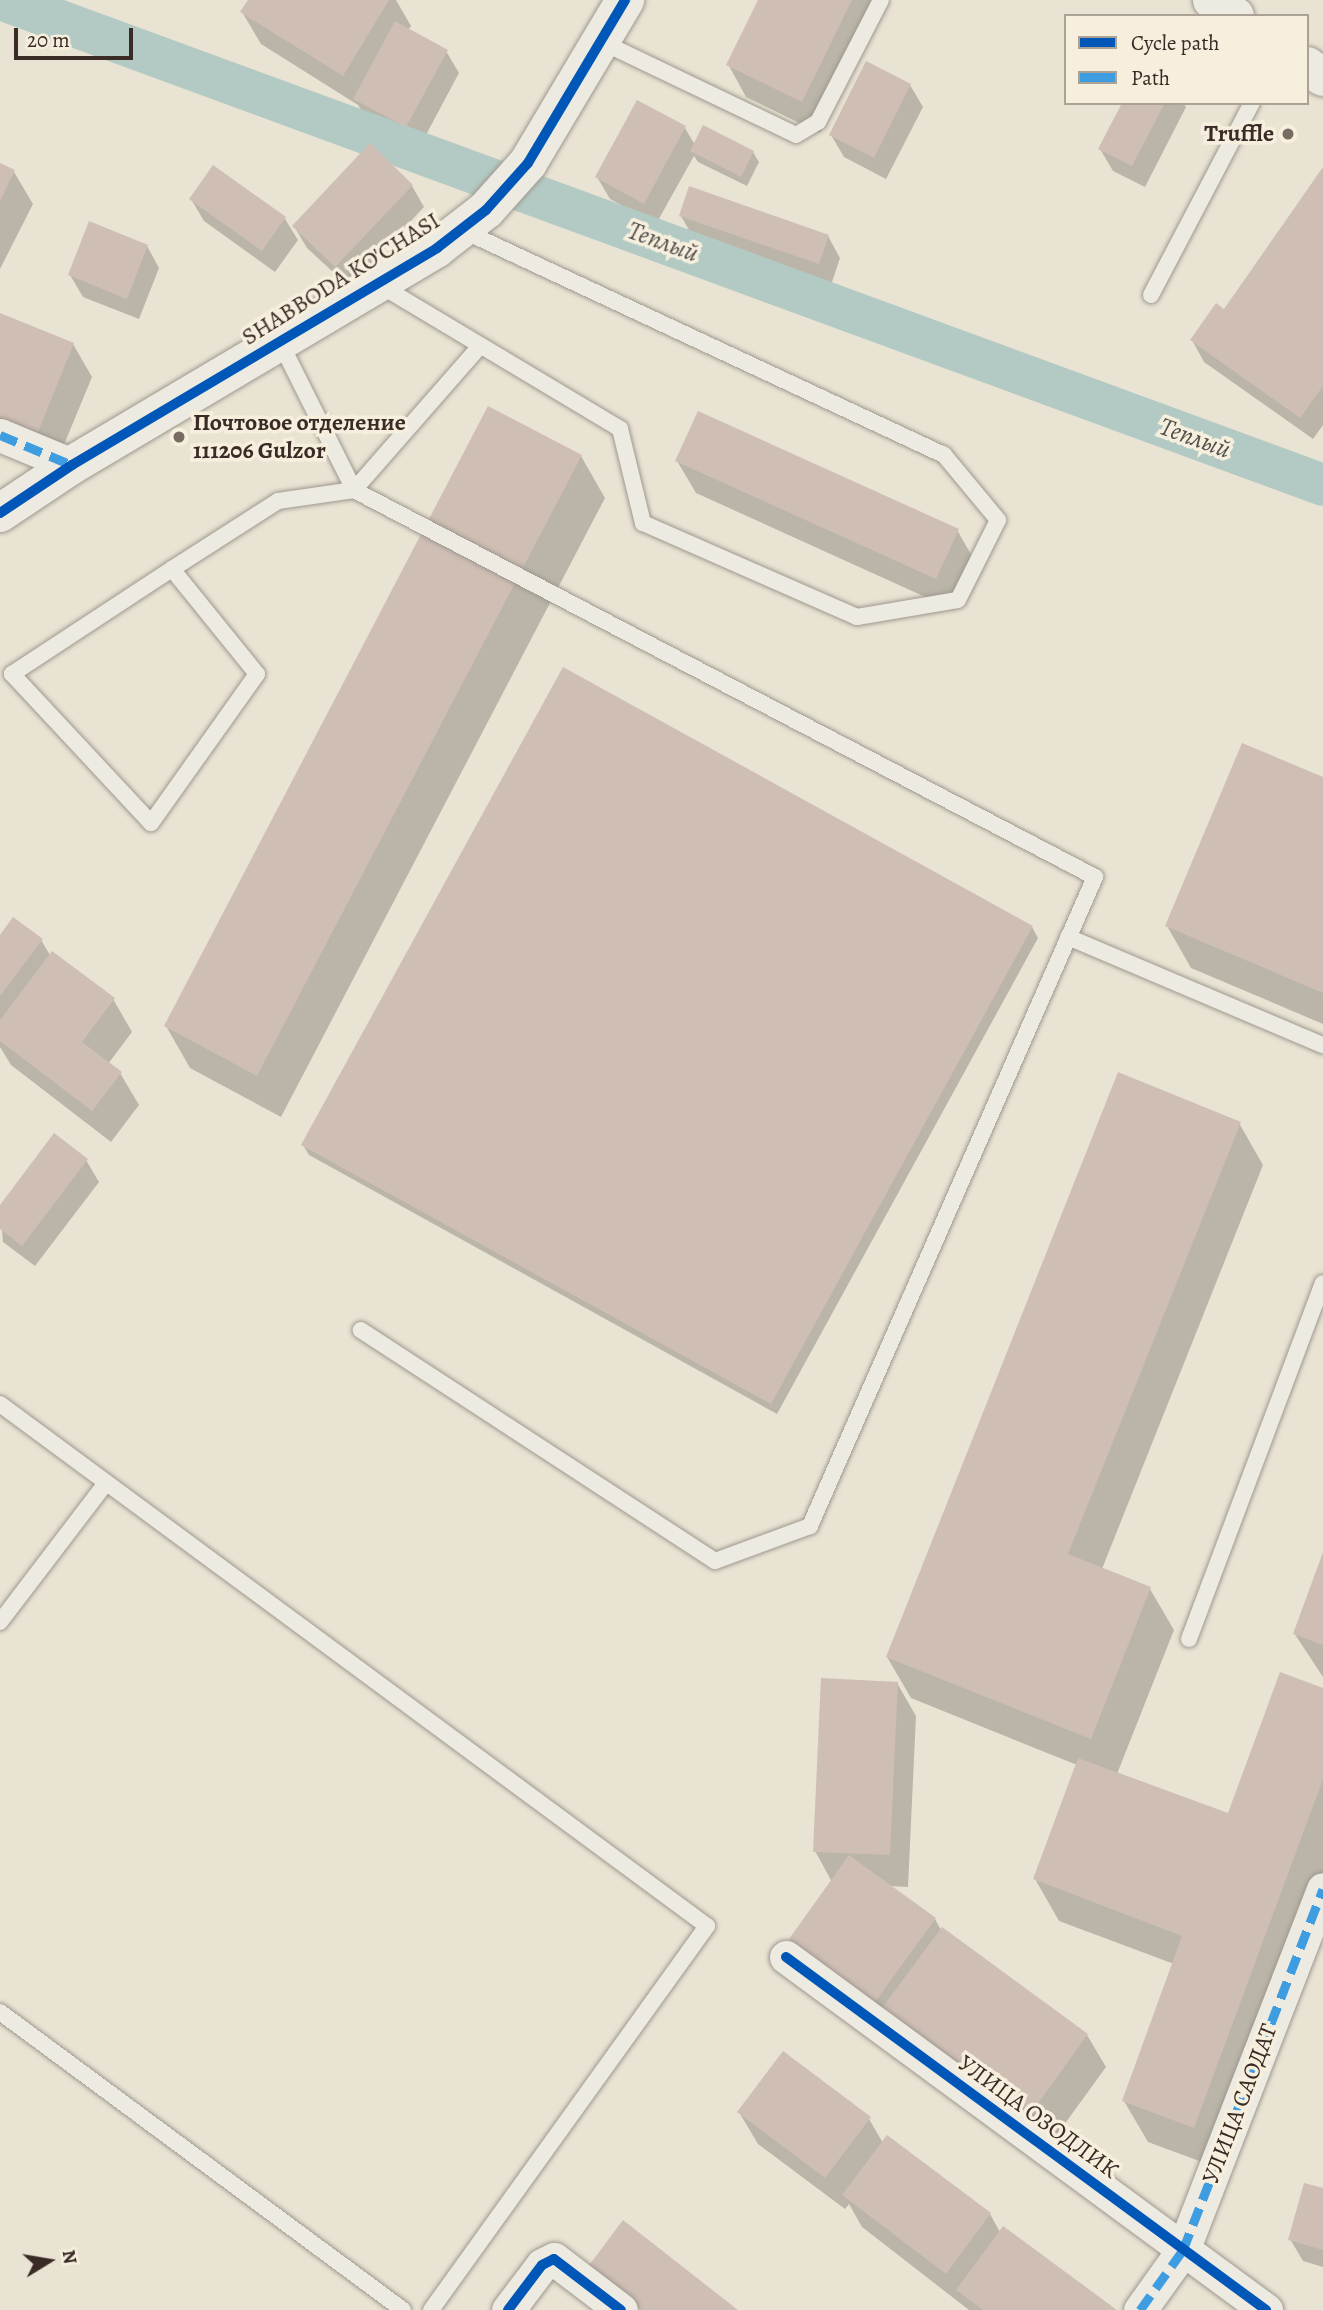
<!DOCTYPE html>
<html>
<head>
<meta charset="utf-8">
<style>
	body { margin:0 }
	#map { position:relative; width:1323px; height:2310px; overflow:hidden; background:#e9e3d3; font-family:Alegreya,serif }
	div>[style] { position:absolute }
	.shadow>* { inset:0; background:#0003 }
	.canal>* { height:42px; margin:-21px; padding:0 21px; transform-origin:21px; border-radius:21px; background:#b3cac4 }
	.building>* { inset:0; background:#cfbeb4 }
	.roads { filter:drop-shadow(0 0 2px #9e988f) drop-shadow(0 0 2px #9e988f) }
	.service>* { height:16px; margin:-8px; padding:0 8px; transform-origin:8px; border-radius:8px; background:#edeae2 }
	.minor>* { height:33px; margin:-16.5px; padding:0 16.5px; transform-origin:16.5px; border-radius:16.5px; background:#edeae2 }
	.tertiary>* { height:38px; margin:-19px; padding:0 19px; transform-origin:19px; border-radius:19px; background:#edeae2 }
	.secondary>* { height:38px; margin:-19px; padding:0 19px; transform-origin:19px; border-radius:19px; background:#edeae2 }
	.quiet>* { height:9px; margin-top:-4.5px; transform-origin:0; background:repeating-linear-gradient(90deg,#3e9ce0 0 18px,transparent 0 27px) }
	.cycleway>* { height:10px; margin:-5px; padding:0 5px; transform-origin:5px; border-radius:5px; background:#0057b8 }
	.dots>* { width:19px; height:19px; translate:-50% -50%; box-sizing:border-box; border:4px solid #f6efdd; border-radius:50% }
	span { translate:-50% -50%; white-space:nowrap; text-align:center; line-height:1.15; -webkit-text-stroke:7px #f6efdd; paint-order:stroke }
	.poi-label { font-size:24px; color:#3a2b26; font-weight:700 }
	.right { translate:-100% -50%; text-align:right }
	.left { translate:0 -50%; text-align:left }
	.street-label { font-size:24px; color:#3a2b26 }
	.water-label { font-size:26px; color:#52504c; font-style:italic }
	.legend { position:absolute; left:1064px; top:14px; width:245px; height:91px; box-sizing:border-box; background:#f6efdd; border:2px solid #aba194; margin:0; padding:9px 12px; list-style:none; font-size:21px; color:#3a2b26 }
	.legend li { display:flex; align-items:center; gap:14px; height:35px }
	.legend b { width:35px; border:2px solid #aba194 }
	.north { position:absolute; left:14px; top:2226px; width:70px; height:70px; -webkit-text-stroke:5px #f6efdd; paint-order:stroke; rotate:79deg; font-size:19px; font-weight:700; line-height:28px; text-align:center; color:#3a2b26 }
	.north::after { content:''; display:block; margin:auto; width:24px; height:32px; background:#3a2b26; clip-path:polygon(50% 0,100% 100%,50% 72%,0 100%) }
	.scale { position:absolute; left:14px; top:28px; width:119px; height:32px; box-sizing:border-box; border:4px solid #3a2b26; border-top:0; padding-left:9px; font-size:21px; line-height:24px; white-space:nowrap; color:#3a2b26; -webkit-text-stroke:5px #f6efdd; paint-order:stroke }
</style>
</head>
<body>
<div id="map">
	<div class="shadow">
		<div style="clip-path:polygon(250px 0,396px 0,411px 26px,408px 30px,446px 51px,459px 73px,419px 148px,367px 120px,358px 105px,261px 44px,242px 12px)"></div>
		<div style="clip-path:polygon(759px 0,886px 0,820px 133px,746px 97px,728px 64px)"></div>
		<div style="clip-path:polygon(910px 85px,923px 107px,886px 179px,844px 157px,831px 135px)"></div>
		<div style="clip-path:polygon(1124px 103px,1183px 103px,1186px 107px,1145px 187px,1113px 171px,1100px 149px)"></div>
		<div style="clip-path:polygon(685px 128px,695px 145px,753px 152px,759px 162px,747px 186px,698px 162px,694px 156px,656px 224px,610px 199px,597px 177px)"></div>
		<div style="clip-path:polygon(0 165px,14px 172px,33px 204px,0 269px)"></div>
		<div style="clip-path:polygon(214px 168px,285px 219px,298px 240px,275px 272px,204px 221px,191px 199px)"></div>
		<div style="clip-path:polygon(1323px 170px,1323px 425px,1313px 439px,1204px 362px,1192px 340px,1225px 312px)"></div>
		<div style="clip-path:polygon(412px 186px,424px 207px,349px 287px,307px 248px,294px 226px)"></div>
		<div style="clip-path:polygon(681px 216px,828px 236px,840px 258px,831px 285px,693px 237px)"></div>
		<div style="clip-path:polygon(147px 246px,159px 268px,139px 319px,83px 297px,70px 275px)"></div>
		<div style="clip-path:polygon(0 315px,73px 344px,92px 377px,56px 464px,0 441px)"></div>
		<div style="clip-path:polygon(581px 456px,605px 498px,281px 1117px,190px 1068px,166px 1026px)"></div>
		<div style="clip-path:polygon(677px 461px,957px 530px,976px 563px,954px 610px,696px 493px)"></div>
		<div style="clip-path:polygon(1323px 779px,1323px 1024px,1191px 968px,1167px 926px)"></div>
		<div style="clip-path:polygon(1032px 927px,1038px 938px,777px 1414px,309px 1155px,303px 1145px)"></div>
		<div style="clip-path:polygon(0 938px,41px 940px,50px 955px,113px 999px,132px 1032px,108px 1064px,120px 1073px,139px 1105px,111px 1142px,11px 1065px,0 1047px)"></div>
		<div style="clip-path:polygon(1239px 1123px,1263px 1165px,1102px 1569px,1150px 1589px,1174px 1630px,1117px 1774px,1229px 1816px,1323px 1689px,1323px 1883px,1218px 2168px,1148px 2142px,1124px 2101px,1174px 1964px,1059px 1921px,1035px 1879px,1077px 1765px,911px 1698px,887px 1657px)"></div>
		<div style="clip-path:polygon(86px 1160px,99px 1182px,35px 1266px,3px 1242px,0 1207px)"></div>
		<div style="clip-path:polygon(1323px 1556px,1323px 1677px,1294px 1633px)"></div>
		<div style="clip-path:polygon(897px 1683px,916px 1716px,908px 1887px,889px 1886px,935px 1919px,941px 1930px,1087px 2035px,1106px 2067px,1048px 2147px,810px 1971px,791px 1939px,832px 1882px,815px 1851px)"></div>
		<div style="clip-path:polygon(739px 2112px,869px 2119px,883px 2143px,990px 2214px,1000px 2232px,1114px 2310px,969px 2310px,862px 2227px,849px 2204px,845px 2209px,758px 2144px)"></div>
		<div style="clip-path:polygon(1323px 2190px,1323px 2267px,1303px 2261px,1290px 2239px)"></div>
	</div>
	<div class="canal">
		<div style="left:3px;top:0;width:1406px;rotate:20.17deg"></div>
	</div>
	<div class="building">
		<div style="clip-path:polygon(248px 0,389px 0,343px 76px,240px 12px)"></div>
		<div style="clip-path:polygon(758px 0,852px 0,802px 102px,726px 65px)"></div>
		<div style="clip-path:polygon(395px 21px,448px 50px,406px 127px,353px 99px)"></div>
		<div style="clip-path:polygon(866px 61px,911px 84px,874px 158px,829px 135px)"></div>
		<div style="clip-path:polygon(637px 100px,686px 126px,644px 204px,595px 177px)"></div>
		<div style="clip-path:polygon(1122px 103px,1165px 103px,1132px 166px,1098px 149px)"></div>
		<div style="clip-path:polygon(703px 125px,754px 151px,741px 177px,690px 151px)"></div>
		<div style="clip-path:polygon(370px 143px,413px 185px,335px 267px,292px 226px)"></div>
		<div style="clip-path:polygon(0 163px,15px 170px,0 201px)"></div>
		<div style="clip-path:polygon(213px 165px,286px 217px,262px 251px,189px 199px)"></div>
		<div style="clip-path:polygon(1323px 167px,1323px 386px,1300px 418px,1190px 340px,1216px 303px,1224px 309px)"></div>
		<div style="clip-path:polygon(689px 186px,829px 235px,819px 264px,679px 216px)"></div>
		<div style="clip-path:polygon(89px 221px,148px 245px,127px 299px,68px 275px)"></div>
		<div style="clip-path:polygon(0 313px,74px 343px,38px 432px,0 417px)"></div>
		<div style="clip-path:polygon(488px 406px,582px 455px,257px 1076px,164px 1026px)"></div>
		<div style="clip-path:polygon(698px 411px,959px 529px,936px 579px,675px 461px)"></div>
		<div style="clip-path:polygon(563px 667px,1033px 926px,771px 1404px,301px 1145px)"></div>
		<div style="clip-path:polygon(1242px 743px,1323px 777px,1323px 993px,1165px 926px)"></div>
		<div style="clip-path:polygon(13px 917px,43px 939px,0 996px,0 935px)"></div>
		<div style="clip-path:polygon(52px 951px,115px 998px,82px 1042px,122px 1072px,92px 1111px,0 1041px,0 1020px)"></div>
		<div style="clip-path:polygon(1118px 1072px,1241px 1122px,1068px 1554px,1151px 1587px,1091px 1739px,886px 1657px)"></div>
		<div style="clip-path:polygon(54px 1133px,88px 1159px,22px 1246px,0 1229px,0 1205px)"></div>
		<div style="clip-path:polygon(1323px 1552px,1323px 1645px,1293px 1634px)"></div>
		<div style="clip-path:polygon(1280px 1672px,1323px 1688px,1323px 1779px,1194px 2128px,1122px 2101px,1182px 1936px,1033px 1879px,1078px 1758px,1228px 1813px)"></div>
		<div style="clip-path:polygon(821px 1678px,898px 1682px,890px 1855px,813px 1852px)"></div>
		<div style="clip-path:polygon(849px 1855px,936px 1918px,875px 2002px,789px 1939px)"></div>
		<div style="clip-path:polygon(942px 1927px,1088px 2034px,1029px 2116px,882px 2008px)"></div>
		<div style="clip-path:polygon(783px 2051px,871px 2117px,825px 2178px,737px 2112px)"></div>
		<div style="clip-path:polygon(887px 2135px,991px 2213px,946px 2274px,842px 2195px)"></div>
		<div style="clip-path:polygon(1304px 2183px,1323px 2188px,1323px 2250px,1288px 2240px)"></div>
		<div style="clip-path:polygon(623px 2220px,738px 2310px,641px 2310px,587px 2268px)"></div>
		<div style="clip-path:polygon(1003px 2226px,1117px 2310px,983px 2310px,956px 2290px)"></div>
	</div>
	<div class="roads">
		<div class="service">
			<div style="left:602px;top:42px;width:215px;rotate:25.6deg"></div>
			<div style="left:796px;top:135px;width:26px;rotate:-31deg"></div>
			<div style="left:818px;top:122px;width:137px;rotate:-62.7deg"></div>
			<div style="left:378px;top:284px;width:282px;rotate:30.9deg"></div>
			<div style="left:620px;top:429px;width:97px;rotate:76.3deg"></div>
			<div style="left:643px;top:523px;width:234px;rotate:23.7deg"></div>
			<div style="left:857px;top:617px;width:102px;rotate:-9.6deg"></div>
			<div style="left:958px;top:600px;width:89px;rotate:-63.4deg"></div>
			<div style="left:998px;top:520px;width:85px;rotate:-129.7deg"></div>
			<div style="left:944px;top:455px;width:530px;rotate:-154.98deg"></div>
			<div style="left:1151px;top:295px;width:217px;rotate:-62.3deg"></div>
			<div style="left:280px;top:342px;width:165px;rotate:63.4deg"></div>
			<div style="left:354px;top:490px;width:836px;rotate:27.58deg"></div>
			<div style="left:1095px;top:877px;width:709px;rotate:113.71deg"></div>
			<div style="left:810px;top:1526px;width:101px;rotate:159.8deg"></div>
			<div style="left:715px;top:1561px;width:423px;rotate:-146.9deg"></div>
			<div style="left:172px;top:569px;width:135px;rotate:51deg"></div>
			<div style="left:257px;top:674px;width:183px;rotate:125.4deg"></div>
			<div style="left:151px;top:823px;width:204px;rotate:-133deg"></div>
			<div style="left:12px;top:674px;width:191px;rotate:-33.3deg"></div>
			<div style="left:172px;top:569px;width:126px;rotate:-32.7deg"></div>
			<div style="left:278px;top:501px;width:77px;rotate:-8.2deg"></div>
			<div style="left:354px;top:490px;width:191px;rotate:-48.8deg"></div>
			<div style="left:1068px;top:937px;width:277px;rotate:23deg"></div>
			<div style="left:0;top:1404px;width:879px;rotate:36.44deg"></div>
			<div style="left:707px;top:1926px;width:473px;rotate:125.7deg"></div>
			<div style="left:0;top:1622px;width:175px;rotate:-52.7deg"></div>
			<div style="left:1189px;top:1639px;width:380px;rotate:-69.4deg"></div>
			<div style="left:0;top:2012px;width:501px;rotate:36.48deg"></div>
		</div>
		<div class="minor">
			<div style="left:0;top:435px;width:78px;rotate:22.6deg"></div>
			<div style="left:786px;top:1957px;width:596px;rotate:36.33deg"></div>
			<div style="left:508px;top:2310px;width:56px;rotate:-52.9deg"></div>
			<div style="left:542px;top:2265px;width:13px;rotate:-27deg"></div>
			<div style="left:554px;top:2259px;width:84px;rotate:37.3deg"></div>
			<div style="left:1140px;top:2310px;width:74px;rotate:-54.4deg"></div>
			<div style="left:1183px;top:2250px;width:387px;rotate:-68.8deg"></div>
		</div>
		<div class="tertiary">
			<div style="left:0;top:513px;width:87px;rotate:-33.7deg"></div>
			<div style="left:72px;top:465px;width:425px;rotate:-30.7deg"></div>
			<div style="left:437px;top:248px;width:62px;rotate:-37.8deg"></div>
			<div style="left:486px;top:210px;width:63px;rotate:-48.2deg"></div>
			<div style="left:528px;top:163px;width:190px;rotate:-59.2deg"></div>
		</div>
		<div class="secondary">
			<div style="left:1212px;top:0;width:28px;rotate:35deg"></div>
			<div style="left:1307px;top:66px;width:19px;rotate:35deg"></div>
		</div>
	</div>
	<div class="quiet">
		<div style="left:0;top:435px;width:78px;rotate:22.6deg"></div>
		<div style="left:1140px;top:2310px;width:74px;rotate:-54.4deg"></div>
		<div style="left:1183px;top:2250px;width:387px;rotate:-68.8deg"></div>
	</div>
	<div class="cycleway">
		<div style="left:0;top:513px;width:87px;rotate:-33.7deg"></div>
		<div style="left:72px;top:465px;width:425px;rotate:-30.7deg"></div>
		<div style="left:437px;top:248px;width:62px;rotate:-37.8deg"></div>
		<div style="left:486px;top:210px;width:63px;rotate:-48.2deg"></div>
		<div style="left:528px;top:163px;width:190px;rotate:-59.2deg"></div>
		<div style="left:786px;top:1957px;width:596px;rotate:36.33deg"></div>
		<div style="left:508px;top:2310px;width:56px;rotate:-52.9deg"></div>
		<div style="left:542px;top:2265px;width:13px;rotate:-27deg"></div>
		<div style="left:554px;top:2259px;width:84px;rotate:37.3deg"></div>
	</div>
	<div class="dots">
		<div style="left:1288px;top:134px;background:#776b63"></div>
		<div style="left:179px;top:437px;background:#776b63"></div>
	</div>
	<div class="poi-label">
		<span class="right" style="left:1274px;top:134px">Truffle</span>
		<span class="left" style="left:193px;top:437px">Почтовое отделение<br>111206 Gulzor</span>
	</div>
	<div class="street-label">
		<span style="left:341px;top:279px;rotate:-32deg">SHABBODA KO'CHASI</span>
		<span style="left:1240px;top:2104px;rotate:-69deg">УЛИЦА САОДАТ</span>
		<span style="left:1038px;top:2117px;rotate:36deg">УЛИЦА ОЗОДЛИК</span>
	</div>
	<div class="water-label">
		<span style="left:663px;top:242px;rotate:20deg">Теплый</span>
		<span style="left:1195px;top:438px;rotate:20deg">Теплый</span>
	</div>
	<ul class="legend">
	<li><b style="height:9px;background:#0057b8"></b>Cycle path</li>
	<li><b style="height:9px;background:#3e9ce0"></b>Path</li>
	</ul>
	<div class="north">N</div>
	<div class="scale">20 m</div>
</div>
</body>
</html>
